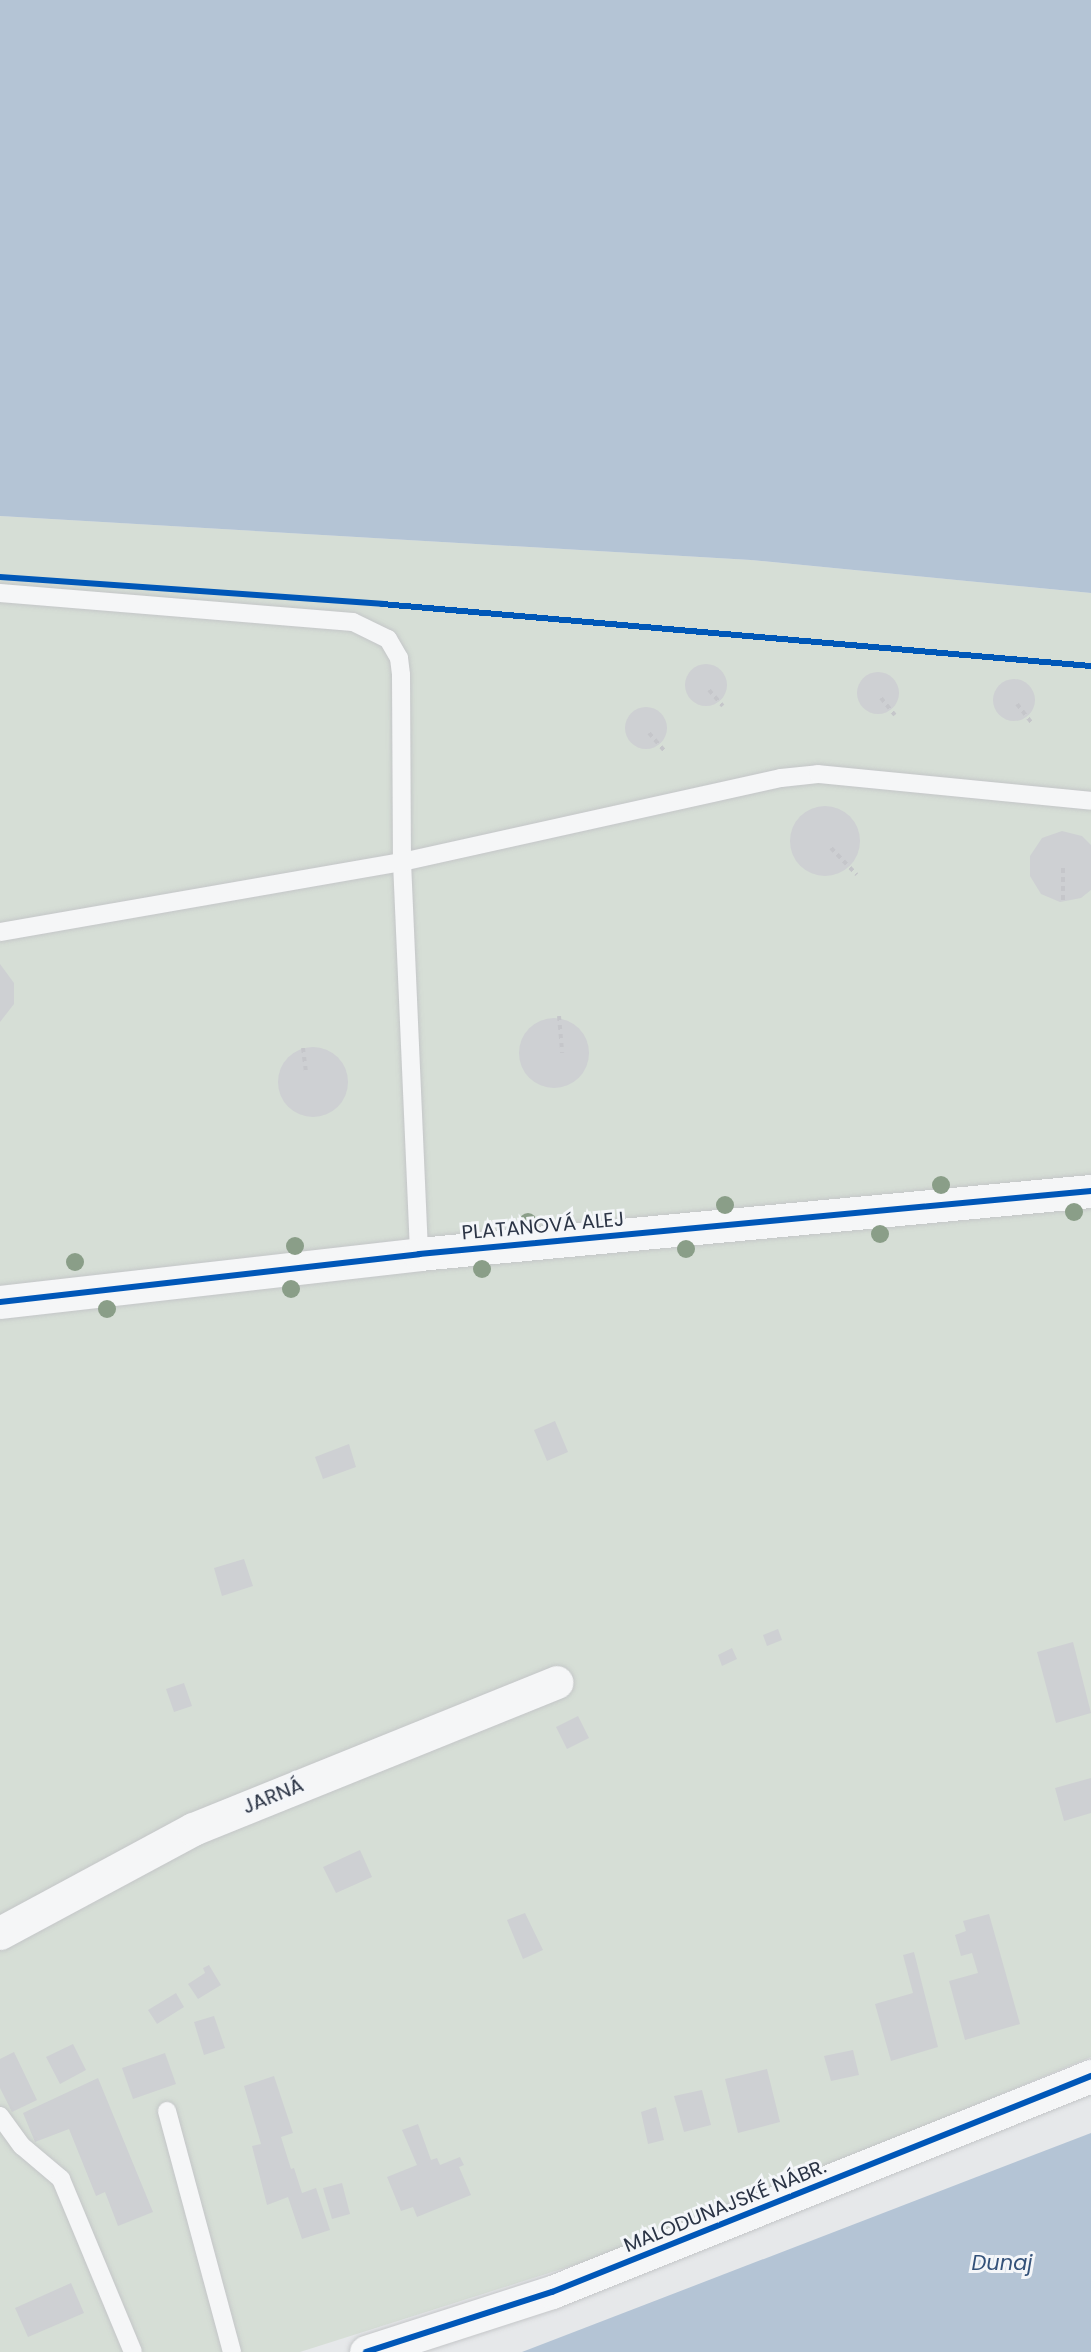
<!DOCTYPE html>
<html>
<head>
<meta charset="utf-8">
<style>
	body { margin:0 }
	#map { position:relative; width:1091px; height:2352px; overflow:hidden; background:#e6e8ea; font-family:Poppins,sans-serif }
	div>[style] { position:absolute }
	.green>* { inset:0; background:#d6ded6 }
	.water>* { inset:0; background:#b4c4d5 }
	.building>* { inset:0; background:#ced0d3 }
	.round { border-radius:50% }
	.path>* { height:4px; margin-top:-2px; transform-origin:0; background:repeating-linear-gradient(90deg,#c5c6ca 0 4.5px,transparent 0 9px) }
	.roads { filter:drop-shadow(0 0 2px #c4c6c8) drop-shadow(0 0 2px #c4c6c8) }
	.service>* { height:18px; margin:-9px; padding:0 9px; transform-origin:9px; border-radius:9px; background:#f5f6f7 }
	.minor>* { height:33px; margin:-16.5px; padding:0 16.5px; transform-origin:16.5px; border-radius:16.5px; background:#f5f6f7 }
	.cycleway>* { height:6px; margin:-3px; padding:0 3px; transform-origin:3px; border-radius:3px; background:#0057b8 }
	.trees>* { width:18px; height:18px; margin:-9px; border-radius:50%; background:#8a9e88 }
	span { translate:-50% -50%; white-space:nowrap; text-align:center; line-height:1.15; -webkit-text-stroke:6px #f4f6f9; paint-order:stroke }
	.street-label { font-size:20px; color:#2b3445 }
	.water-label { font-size:21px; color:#34527a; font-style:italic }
</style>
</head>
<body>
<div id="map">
	<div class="green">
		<div style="clip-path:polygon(0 516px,751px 560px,1091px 593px,1091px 2057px,631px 2247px,300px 2352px,0 2352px)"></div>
	</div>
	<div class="water">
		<div style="clip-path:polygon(0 0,1091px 0,1091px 593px,751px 560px,0 516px)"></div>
		<div style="clip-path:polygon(1091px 2133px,1091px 2352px,522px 2352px)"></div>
	</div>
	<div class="building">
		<div class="round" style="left:685px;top:664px;width:42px;height:42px"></div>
		<div class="round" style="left:857px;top:672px;width:42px;height:42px"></div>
		<div class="round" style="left:993px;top:679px;width:42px;height:42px"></div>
		<div class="round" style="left:625px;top:707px;width:42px;height:42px"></div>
		<div class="round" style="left:790px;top:806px;width:70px;height:70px"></div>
		<div style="clip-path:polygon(1062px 831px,1082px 836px,1091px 845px,1091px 890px,1081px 898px,1060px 902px,1041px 894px,1030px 876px,1030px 856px,1042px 838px)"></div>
		<div style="clip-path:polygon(0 964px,14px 983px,14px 1004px,0 1022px)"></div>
		<div class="round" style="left:519px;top:1018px;width:70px;height:70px"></div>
		<div class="round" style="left:278px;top:1047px;width:70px;height:70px"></div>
		<div style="clip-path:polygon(555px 1421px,568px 1452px,547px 1461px,534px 1430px)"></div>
		<div style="clip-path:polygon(349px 1444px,356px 1467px,323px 1479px,315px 1457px)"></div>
		<div style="clip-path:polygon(244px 1559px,253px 1586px,222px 1596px,214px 1568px)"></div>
		<div style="clip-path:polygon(778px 1629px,782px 1640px,767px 1646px,763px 1635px)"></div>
		<div style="clip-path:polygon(1073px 1642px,1091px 1713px,1056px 1723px,1037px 1652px)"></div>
		<div style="clip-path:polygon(732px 1648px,737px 1659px,722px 1666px,718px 1655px)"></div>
		<div style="clip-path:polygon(184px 1683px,192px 1706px,174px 1712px,166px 1689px)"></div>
		<div style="clip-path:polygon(578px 1716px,589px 1738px,567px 1749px,556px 1727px)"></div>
		<div style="clip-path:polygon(1091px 1778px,1091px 1813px,1064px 1821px,1055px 1788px)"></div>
		<div style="clip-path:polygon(360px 1850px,372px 1877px,336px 1893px,323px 1867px)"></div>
		<div style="clip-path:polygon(525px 1913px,543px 1950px,523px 1959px,507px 1920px)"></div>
		<div style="clip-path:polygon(989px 1914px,1020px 2024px,965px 2040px,949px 1981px,978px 1973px,972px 1953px,961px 1956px,955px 1935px,966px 1931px,963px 1921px)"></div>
		<div style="clip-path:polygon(914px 1952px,938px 2047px,891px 2061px,875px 2004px,913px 1993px,903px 1955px)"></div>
		<div style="clip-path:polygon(209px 1965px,221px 1985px,198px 1999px,188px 1984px,205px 1973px,203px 1968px)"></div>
		<div style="clip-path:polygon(176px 1993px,184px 2007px,157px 2024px,148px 2010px)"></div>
		<div style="clip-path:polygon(214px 2016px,225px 2048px,204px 2055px,194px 2022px)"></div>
		<div style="clip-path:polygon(73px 2044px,86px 2070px,60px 2084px,46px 2057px)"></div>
		<div style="clip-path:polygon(853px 2050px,859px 2075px,831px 2081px,824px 2056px)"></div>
		<div style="clip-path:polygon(14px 2052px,37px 2100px,12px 2112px,0 2088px,0 2059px)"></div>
		<div style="clip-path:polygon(165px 2053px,176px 2084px,133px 2099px,122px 2068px)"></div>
		<div style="clip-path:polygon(767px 2069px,780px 2122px,738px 2133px,725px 2079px)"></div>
		<div style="clip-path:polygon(274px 2076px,293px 2133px,281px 2137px,291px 2169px,294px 2168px,302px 2193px,316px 2188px,330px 2230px,302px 2239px,288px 2197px,267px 2205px,252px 2146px,261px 2144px,244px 2086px)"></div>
		<div style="clip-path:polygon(98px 2078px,153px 2212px,118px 2226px,105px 2192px,96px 2196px,69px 2129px,35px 2142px,23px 2113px)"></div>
		<div style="clip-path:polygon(702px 2090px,711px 2125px,684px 2132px,674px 2096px)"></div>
		<div style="clip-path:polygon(656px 2107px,664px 2140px,648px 2144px,641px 2112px)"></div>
		<div style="clip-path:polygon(418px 2124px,431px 2160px,437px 2158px,440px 2165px,460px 2157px,464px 2165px,459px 2167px,471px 2195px,417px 2217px,413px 2207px,401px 2211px,387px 2177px,417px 2165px,402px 2130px)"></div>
		<div style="clip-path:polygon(342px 2183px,350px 2214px,332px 2219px,323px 2188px)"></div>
		<div style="clip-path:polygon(71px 2283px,84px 2313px,28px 2337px,15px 2308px)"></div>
	</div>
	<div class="path">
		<div style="left:709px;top:690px;width:21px;rotate:49deg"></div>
		<div style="left:881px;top:698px;width:22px;rotate:51deg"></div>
		<div style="left:1017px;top:704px;width:23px;rotate:52deg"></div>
		<div style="left:649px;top:733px;width:23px;rotate:49deg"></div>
		<div style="left:831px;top:848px;width:37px;rotate:46deg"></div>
		<div style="left:1063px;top:900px;width:34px;rotate:-90deg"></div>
		<div style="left:559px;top:1016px;width:37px;rotate:85deg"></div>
		<div style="left:303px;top:1048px;width:24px;rotate:83deg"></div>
	</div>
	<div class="roads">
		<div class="service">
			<div style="left:0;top:593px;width:354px;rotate:4.7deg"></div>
			<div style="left:353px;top:622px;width:39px;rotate:26deg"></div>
			<div style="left:388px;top:639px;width:22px;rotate:60deg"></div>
			<div style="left:399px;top:658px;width:17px;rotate:83deg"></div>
			<div style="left:401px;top:675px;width:187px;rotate:89.7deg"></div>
			<div style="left:402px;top:862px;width:392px;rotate:87.5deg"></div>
			<div style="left:0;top:932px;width:408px;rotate:-9.9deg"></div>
			<div style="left:402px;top:862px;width:388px;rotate:-12.5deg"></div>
			<div style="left:781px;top:778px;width:37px;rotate:-6deg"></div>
			<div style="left:818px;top:774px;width:274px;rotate:5.6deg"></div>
			<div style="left:167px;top:2111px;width:250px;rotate:74.9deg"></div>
			<div style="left:0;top:2116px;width:37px;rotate:54deg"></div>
			<div style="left:22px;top:2146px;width:51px;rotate:40.2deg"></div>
			<div style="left:61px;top:2179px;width:187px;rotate:67.4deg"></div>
		</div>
		<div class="minor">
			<div style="left:0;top:1302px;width:422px;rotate:-6.5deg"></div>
			<div style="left:419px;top:1254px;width:675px;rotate:-5.36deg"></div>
			<div style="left:0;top:1933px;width:219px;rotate:-28.3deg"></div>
			<div style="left:193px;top:1829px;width:392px;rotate:-22deg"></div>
			<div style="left:366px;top:2352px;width:195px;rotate:-17.9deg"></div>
			<div style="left:552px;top:2292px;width:581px;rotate:-21.84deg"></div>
		</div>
	</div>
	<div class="cycleway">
		<div style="left:0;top:577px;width:383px;rotate:4deg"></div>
		<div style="left:382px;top:604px;width:712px;rotate:5deg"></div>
		<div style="left:0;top:1302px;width:422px;rotate:-6.5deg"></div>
		<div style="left:419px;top:1254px;width:675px;rotate:-5.36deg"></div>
		<div style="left:366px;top:2352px;width:195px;rotate:-17.9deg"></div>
		<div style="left:552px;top:2292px;width:581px;rotate:-21.84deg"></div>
	</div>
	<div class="trees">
		<div style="left:941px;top:1185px"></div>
		<div style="left:725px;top:1205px"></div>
		<div style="left:1074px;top:1212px"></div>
		<div style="left:528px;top:1222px"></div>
		<div style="left:880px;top:1234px"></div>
		<div style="left:295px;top:1246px"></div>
		<div style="left:686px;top:1249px"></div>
		<div style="left:75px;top:1262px"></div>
		<div style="left:482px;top:1269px"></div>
		<div style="left:291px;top:1289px"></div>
		<div style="left:107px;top:1309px"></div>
	</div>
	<div class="street-label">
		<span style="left:543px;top:1226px;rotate:-5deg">PLATANOVÁ ALEJ</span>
		<span style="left:273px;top:1796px;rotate:-22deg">JARNÁ</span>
		<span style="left:725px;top:2206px;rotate:-22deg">MALODUNAJSKÉ NÁBR.</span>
	</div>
	<div class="water-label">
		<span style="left:1002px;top:2263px">Dunaj</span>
	</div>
</div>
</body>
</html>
